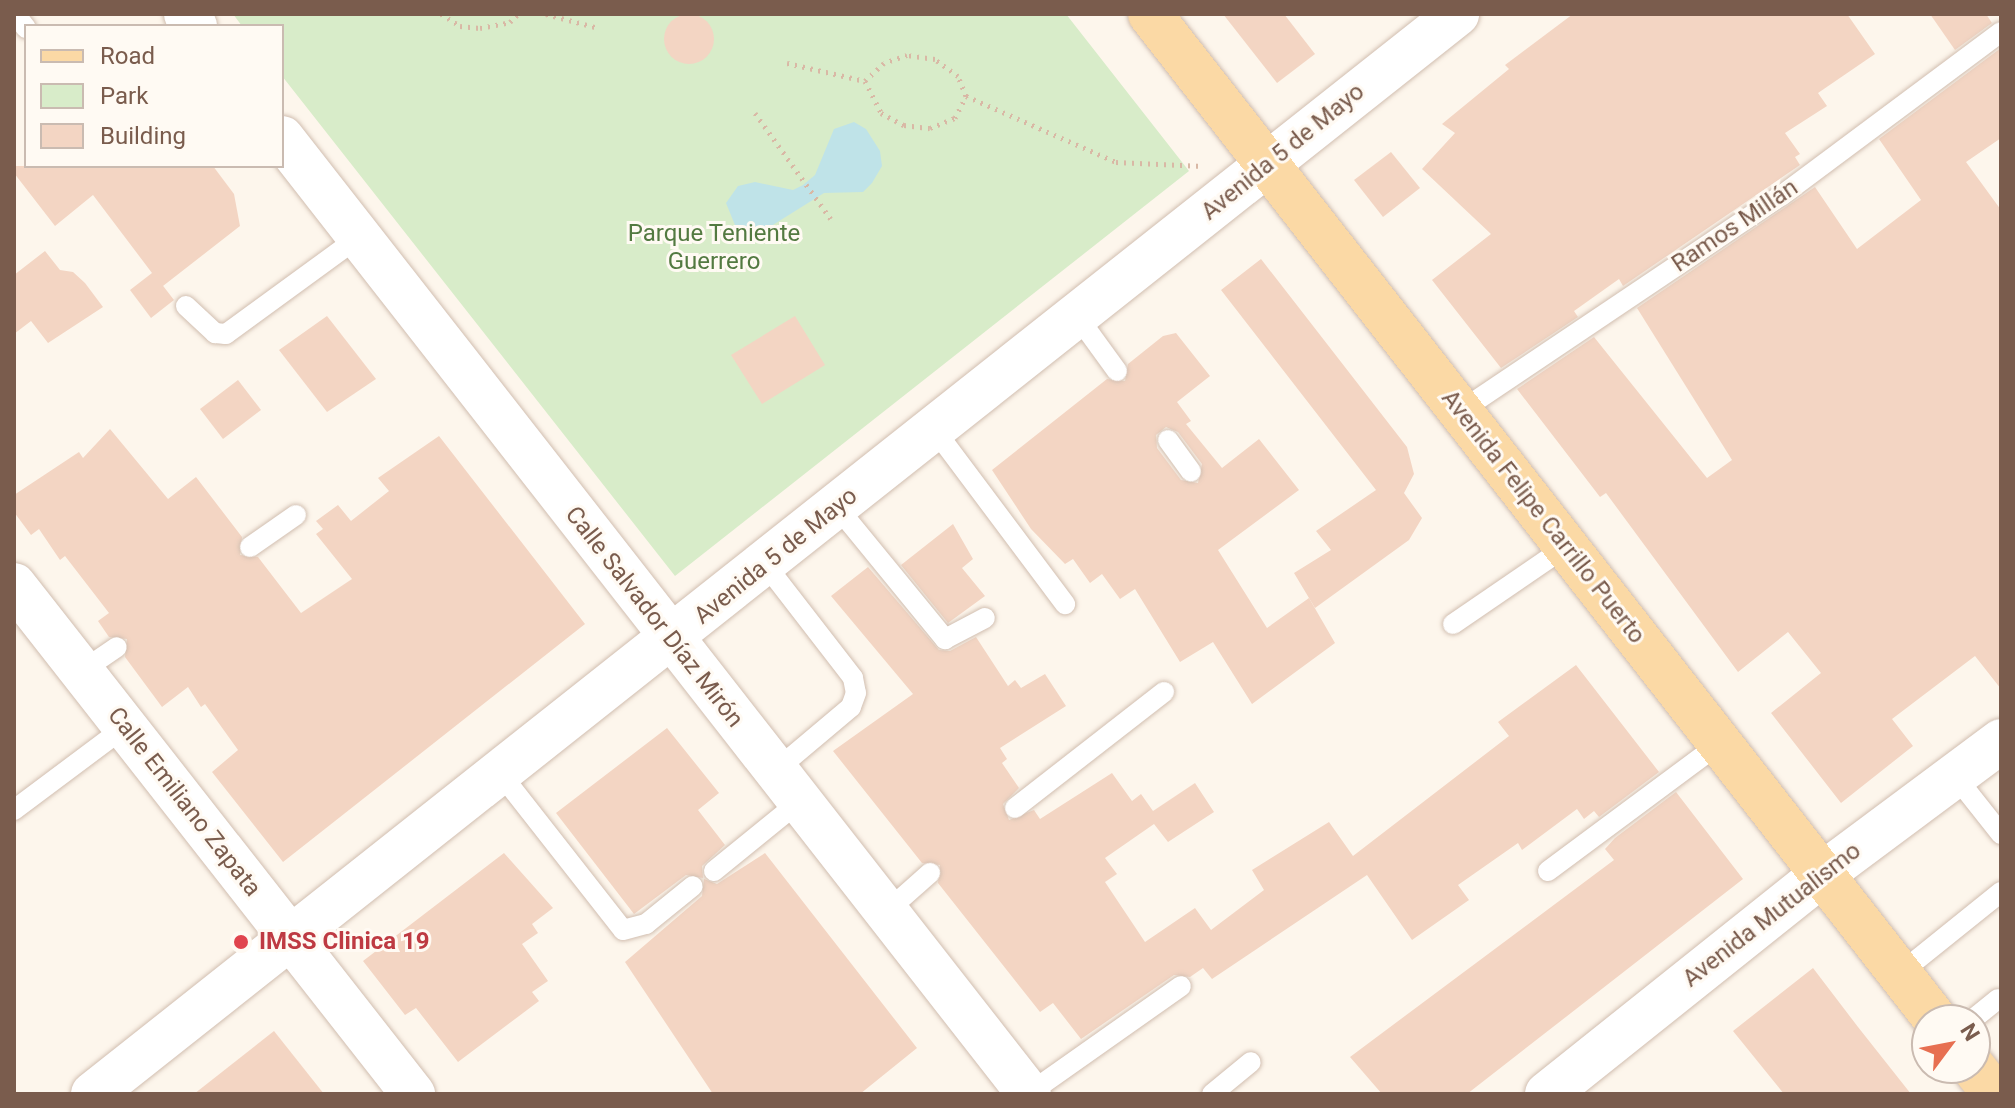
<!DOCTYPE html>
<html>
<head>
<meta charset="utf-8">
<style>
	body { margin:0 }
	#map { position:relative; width:2015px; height:1108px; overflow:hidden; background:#fdf6ec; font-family:Roboto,sans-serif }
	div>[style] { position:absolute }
	.green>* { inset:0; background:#d8ecc9 }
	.water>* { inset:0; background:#bfe3e8 }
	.building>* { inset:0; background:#f3d5c3 }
	.round { border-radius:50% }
	.path>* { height:5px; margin-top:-2.5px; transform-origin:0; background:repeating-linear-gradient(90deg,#d9b8a5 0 2px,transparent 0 8px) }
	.roads { filter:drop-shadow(0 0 2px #d1beb0) drop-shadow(0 0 2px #d1beb0) }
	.lane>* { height:20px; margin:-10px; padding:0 10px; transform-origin:10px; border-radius:10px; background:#fff }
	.secondary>* { height:44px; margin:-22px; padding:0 22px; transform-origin:22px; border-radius:22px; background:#fff }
	.primary>* { height:44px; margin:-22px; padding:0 22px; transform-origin:22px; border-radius:22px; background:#fbd9a5 }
	.dots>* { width:22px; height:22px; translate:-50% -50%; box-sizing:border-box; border:4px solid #fffaf3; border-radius:50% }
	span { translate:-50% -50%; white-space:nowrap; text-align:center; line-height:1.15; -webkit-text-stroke:6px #fffaf3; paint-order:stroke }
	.street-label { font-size:24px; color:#7a5c4d }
	.park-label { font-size:24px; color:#537a41 }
	.health-label { font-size:24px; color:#be3a42; font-weight:700 }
	.left { translate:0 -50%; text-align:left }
	.frame { position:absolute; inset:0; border:16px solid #7a5c4d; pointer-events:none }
	.legend { position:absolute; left:24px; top:24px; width:260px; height:144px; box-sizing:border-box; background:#fffaf3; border:2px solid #cabbb1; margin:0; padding:10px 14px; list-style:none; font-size:24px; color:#7a5c4d }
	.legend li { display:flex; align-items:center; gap:16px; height:40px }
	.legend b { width:40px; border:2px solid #cabbb1 }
	.north { position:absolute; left:1911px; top:1004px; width:80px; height:80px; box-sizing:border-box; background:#fffaf3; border:2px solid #cabbb1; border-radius:50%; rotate:58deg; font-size:22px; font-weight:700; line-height:32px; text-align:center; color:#7a5c4d }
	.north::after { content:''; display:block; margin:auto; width:28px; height:36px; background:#e76f51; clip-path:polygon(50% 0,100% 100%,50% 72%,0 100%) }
</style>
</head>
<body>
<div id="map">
	<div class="green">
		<div style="clip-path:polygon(233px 14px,1066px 14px,1189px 171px,675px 576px,282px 76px,282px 26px,242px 26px)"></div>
	</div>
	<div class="water">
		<div style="clip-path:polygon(854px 122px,866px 129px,880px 151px,882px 166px,872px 183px,863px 192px,824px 193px,757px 235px,737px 230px,726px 203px,738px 186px,755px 182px,793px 190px,803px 185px,815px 175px,834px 129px)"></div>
	</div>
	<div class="building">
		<div class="round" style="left:664px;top:14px;width:50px;height:50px"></div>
		<div style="clip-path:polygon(1223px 14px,1284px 14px,1315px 54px,1277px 83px)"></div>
		<div style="clip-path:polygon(1573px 14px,1847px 14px,1875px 54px,1818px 93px,1827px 106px,1785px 133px,1800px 154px,1795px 157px,1800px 165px,1623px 286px,1619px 279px,1574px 311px,1578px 317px,1501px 368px,1432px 280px,1491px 234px,1422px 169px,1455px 133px,1442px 124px,1509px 69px,1505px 65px)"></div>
		<div style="clip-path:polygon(1930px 14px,1986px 14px,1992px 23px,1955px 50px)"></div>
		<div style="clip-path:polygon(2001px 48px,2001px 138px,1966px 162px,2001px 210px,2001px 689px,1975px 656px,1892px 719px,1913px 746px,1841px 803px,1771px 713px,1821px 673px,1788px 632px,1738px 672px,1606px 493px,1600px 497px,1517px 389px,1594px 337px,1707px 478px,1732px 460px,1637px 308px,1815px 187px,1857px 249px,1921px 200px,1879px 139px)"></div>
		<div style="clip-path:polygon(1391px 152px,1420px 188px,1383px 217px,1354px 180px)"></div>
		<div style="clip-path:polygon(14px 166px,213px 166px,234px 194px,240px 226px,163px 286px,157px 278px,174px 300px,151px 318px,130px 290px,152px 273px,93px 195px,55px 226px,14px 173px)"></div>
		<div style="clip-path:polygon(45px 251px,60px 270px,73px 272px,85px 283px,103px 307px,48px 343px,31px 321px,14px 334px,14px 275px)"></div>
		<div style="clip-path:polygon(1261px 259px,1407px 447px,1414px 474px,1404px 493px,1422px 518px,1409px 540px,1315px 608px,1294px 573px,1331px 550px,1316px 531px,1376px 490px,1221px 290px)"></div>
		<div style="clip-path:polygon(327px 316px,376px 379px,327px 412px,279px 350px)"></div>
		<div style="clip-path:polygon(795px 316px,825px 365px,762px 404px,731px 355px)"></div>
		<div style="clip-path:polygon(evenodd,1176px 333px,1210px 376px,1177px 402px,1191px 421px,1186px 424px,1222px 468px,1259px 439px,1299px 490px,1218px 550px,1267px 628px,1309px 598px,1335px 643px,1252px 704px,1213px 642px,1180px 662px,1135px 589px,1120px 599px,1102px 574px,1090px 583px,1073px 559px,1065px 564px,1031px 529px,992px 470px,1107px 379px,1125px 381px,1128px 364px,1163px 336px,1176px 333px,1166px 427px,1178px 432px,1202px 464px,1198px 483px,1181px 480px,1157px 448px,1156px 435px,1166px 427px)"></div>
		<div style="clip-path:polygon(238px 380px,261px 410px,223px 439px,200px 409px)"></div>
		<div style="clip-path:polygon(110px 429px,168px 499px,196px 477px,242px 537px,240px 555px,258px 557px,301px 613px,352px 579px,316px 534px,323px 529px,316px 521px,338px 505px,351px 521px,389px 491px,378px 478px,439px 436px,585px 624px,283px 862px,212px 772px,238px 750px,205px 704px,201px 707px,188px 687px,162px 707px,125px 657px,127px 639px,109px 637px,98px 621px,109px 613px,65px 556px,60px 560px,39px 529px,31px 535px,14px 512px,14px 495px,79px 452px,83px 458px)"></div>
		<div style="clip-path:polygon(953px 524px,973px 559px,962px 568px,985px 596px,948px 623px,901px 565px)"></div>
		<div style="clip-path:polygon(868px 567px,939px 650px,950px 651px,976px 637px,1008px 686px,1015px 680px,1021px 688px,1045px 674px,1066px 706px,1000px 748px,1007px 759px,1002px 763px,1019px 788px,1003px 804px,1009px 820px,1034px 810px,1040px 819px,1112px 773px,1132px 801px,1141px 794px,1153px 811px,1195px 783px,1214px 812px,1168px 842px,1154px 824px,1105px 858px,1117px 874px,1105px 882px,1145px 942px,1195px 908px,1211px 930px,1264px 890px,1252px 870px,1329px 822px,1353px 856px,1509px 736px,1498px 722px,1576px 665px,1659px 772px,1599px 817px,1594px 811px,1584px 819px,1577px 809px,1522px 850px,1518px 843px,1458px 885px,1469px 900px,1412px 940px,1367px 875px,1212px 979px,1203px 968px,1190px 977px,1174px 975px,1081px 1039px,1053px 1003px,1040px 1012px,938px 883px,940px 865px,922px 863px,833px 751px,913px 694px,831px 596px)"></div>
		<div style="clip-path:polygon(667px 728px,719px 793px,698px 810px,725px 845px,702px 866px,703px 878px,686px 875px,634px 914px,556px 813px)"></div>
		<div style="clip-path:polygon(1676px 792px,1743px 879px,1467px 1094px,1382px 1094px,1350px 1057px,1614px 860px,1605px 849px,1615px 838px)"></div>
		<div style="clip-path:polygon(504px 853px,553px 908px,532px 924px,538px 933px,522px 944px,548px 981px,532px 992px,539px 1001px,458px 1062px,416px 1008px,405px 1015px,363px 961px)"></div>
		<div style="clip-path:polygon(765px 853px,917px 1048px,860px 1094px,713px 1094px,625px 962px,702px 896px,704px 879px,717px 884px)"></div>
		<div style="clip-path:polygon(1813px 968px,1858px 1027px,1911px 1094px,1784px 1094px,1733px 1031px)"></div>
		<div style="clip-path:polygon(274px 1031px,324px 1094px,194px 1094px)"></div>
	</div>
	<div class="path">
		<div style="left:441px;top:14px;width:22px;rotate:32deg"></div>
		<div style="left:460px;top:26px;width:20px;rotate:6deg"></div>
		<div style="left:480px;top:28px;width:31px;rotate:-11deg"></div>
		<div style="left:510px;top:22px;width:11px;rotate:-45deg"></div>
		<div style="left:546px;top:14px;width:51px;rotate:14.9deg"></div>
		<div style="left:787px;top:63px;width:80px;rotate:13deg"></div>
		<div style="left:865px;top:81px;width:36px;rotate:63deg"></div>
		<div style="left:881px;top:113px;width:26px;rotate:28deg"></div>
		<div style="left:904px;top:125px;width:26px;rotate:7deg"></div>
		<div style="left:930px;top:128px;width:27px;rotate:-22deg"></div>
		<div style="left:955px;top:118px;width:25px;rotate:-63deg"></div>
		<div style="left:966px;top:96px;width:22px;rotate:-112deg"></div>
		<div style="left:958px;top:76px;width:29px;rotate:-144deg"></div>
		<div style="left:935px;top:59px;width:28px;rotate:-172deg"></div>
		<div style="left:907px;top:55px;width:24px;rotate:161deg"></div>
		<div style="left:884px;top:63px;width:26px;rotate:137deg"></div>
		<div style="left:966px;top:96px;width:164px;rotate:23.7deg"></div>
		<div style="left:1116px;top:162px;width:87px;rotate:2.6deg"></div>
		<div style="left:755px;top:113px;width:130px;rotate:54.4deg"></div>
	</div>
	<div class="roads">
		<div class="lane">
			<div style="left:15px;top:14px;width:18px;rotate:52deg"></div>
			<div style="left:186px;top:306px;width:40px;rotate:43deg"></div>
			<div style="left:215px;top:333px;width:11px;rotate:5deg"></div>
			<div style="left:226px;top:334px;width:165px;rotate:-36.1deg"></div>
			<div style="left:1077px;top:316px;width:68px;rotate:54deg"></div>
			<div style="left:1462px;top:410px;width:384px;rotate:-33.9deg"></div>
			<div style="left:1781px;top:196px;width:274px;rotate:-36.7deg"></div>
			<div style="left:934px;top:429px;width:219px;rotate:53.2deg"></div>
			<div style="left:1168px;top:440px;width:39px;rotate:54deg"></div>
			<div style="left:837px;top:507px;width:171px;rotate:50.7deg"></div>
			<div style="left:945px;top:639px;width:45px;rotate:-27.7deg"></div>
			<div style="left:250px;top:547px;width:56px;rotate:-34.8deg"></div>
			<div style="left:765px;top:564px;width:144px;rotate:52.3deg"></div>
			<div style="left:853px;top:678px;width:15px;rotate:79deg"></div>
			<div style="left:856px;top:693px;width:15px;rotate:110deg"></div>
			<div style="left:851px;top:707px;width:99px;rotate:139.9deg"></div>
			<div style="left:1453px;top:624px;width:138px;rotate:-34.4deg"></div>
			<div style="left:82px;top:671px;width:42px;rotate:-34.4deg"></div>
			<div style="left:500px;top:773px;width:199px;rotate:51.9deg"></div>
			<div style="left:623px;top:930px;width:24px;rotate:-15deg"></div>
			<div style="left:646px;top:924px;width:60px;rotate:-39deg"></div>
			<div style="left:1955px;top:776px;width:74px;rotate:51.6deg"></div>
			<div style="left:1015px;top:808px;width:189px;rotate:-37.9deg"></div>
			<div style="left:14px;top:810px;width:139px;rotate:-36.8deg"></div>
			<div style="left:714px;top:871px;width:109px;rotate:-39.1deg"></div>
			<div style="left:1548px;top:871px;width:213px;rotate:-36.6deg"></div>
			<div style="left:886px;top:912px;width:59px;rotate:-41.6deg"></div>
			<div style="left:1899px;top:974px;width:131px;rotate:-38.8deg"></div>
			<div style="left:1972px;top:1020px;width:33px;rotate:-39deg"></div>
			<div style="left:1028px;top:1094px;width:187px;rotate:-35.2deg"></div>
			<div style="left:1212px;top:1094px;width:50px;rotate:-39.4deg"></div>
		</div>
		<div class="secondary">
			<div style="left:186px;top:14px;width:15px;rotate:53deg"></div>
			<div style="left:282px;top:138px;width:1213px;rotate:52deg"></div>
			<div style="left:14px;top:585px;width:647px;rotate:51.91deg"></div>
			<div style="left:93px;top:1094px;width:1740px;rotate:-38.37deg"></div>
			<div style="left:1547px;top:1094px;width:349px;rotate:-38.6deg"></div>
			<div style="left:1820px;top:876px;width:226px;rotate:-36.7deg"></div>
		</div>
		<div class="primary">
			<div style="left:1150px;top:14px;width:1277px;rotate:52deg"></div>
			<div style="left:1974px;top:1068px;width:33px;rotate:52deg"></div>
		</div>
	</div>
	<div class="dots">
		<div style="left:241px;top:942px;background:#e0444e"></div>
	</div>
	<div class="street-label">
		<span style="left:1283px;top:152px;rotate:-39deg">Avenida 5 de Mayo</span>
		<span style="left:1735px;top:226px;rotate:-34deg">Ramos Millán</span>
		<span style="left:1543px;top:517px;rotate:52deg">Avenida Felipe Carrillo Puerto</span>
		<span style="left:776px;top:556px;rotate:-39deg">Avenida 5 de Mayo</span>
		<span style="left:654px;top:617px;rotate:52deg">Calle Salvador Díaz Mirón</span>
		<span style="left:184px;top:802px;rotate:52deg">Calle Emiliano Zapata</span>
		<span style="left:1772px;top:915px;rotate:-38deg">Avenida Mutualismo</span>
	</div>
	<div class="park-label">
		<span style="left:714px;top:248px">Parque Teniente<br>Guerrero</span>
	</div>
	<div class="health-label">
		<span class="left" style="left:259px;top:942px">IMSS Clinica 19</span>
	</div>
	<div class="frame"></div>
	<ul class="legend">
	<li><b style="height:10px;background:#fbd9a5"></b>Road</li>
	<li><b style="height:22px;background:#d8ecc9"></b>Park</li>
	<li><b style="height:22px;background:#f3d5c3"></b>Building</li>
	</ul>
	<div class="north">N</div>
</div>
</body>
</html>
